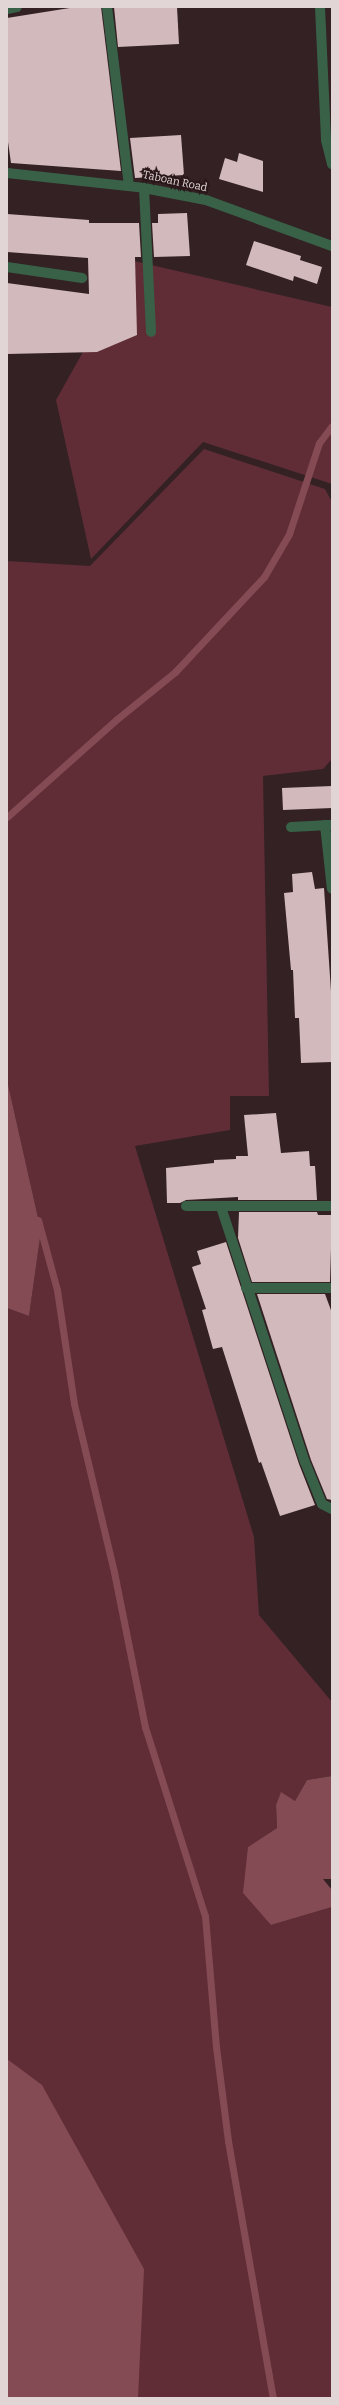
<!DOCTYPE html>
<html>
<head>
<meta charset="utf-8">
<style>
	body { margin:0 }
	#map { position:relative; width:339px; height:2405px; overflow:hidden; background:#332123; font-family:Bitter,serif }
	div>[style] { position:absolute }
	.green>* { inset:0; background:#602d36 }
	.water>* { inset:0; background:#854b54 }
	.stream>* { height:7px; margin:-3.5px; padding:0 3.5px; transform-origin:3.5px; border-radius:3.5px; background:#854b54 }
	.building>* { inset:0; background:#d2b9bc }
	.minor>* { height:10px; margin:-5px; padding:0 5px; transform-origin:5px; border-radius:5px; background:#386148 }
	span { translate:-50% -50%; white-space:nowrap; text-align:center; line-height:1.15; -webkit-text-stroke:4px #29171a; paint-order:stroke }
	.street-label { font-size:11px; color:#e2d5d6 }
	.frame { position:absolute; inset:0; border:8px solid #e2d5d6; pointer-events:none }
</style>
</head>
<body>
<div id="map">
	<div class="green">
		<div style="clip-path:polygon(134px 261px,332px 307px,332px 484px,203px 442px,91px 559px,56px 400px)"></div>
		<div style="clip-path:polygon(204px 449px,325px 489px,332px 502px,332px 759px,323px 769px,263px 776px,269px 1096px,230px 1096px,230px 1130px,135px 1146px,254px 1537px,259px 1615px,332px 1702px,332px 1776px,307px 1780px,295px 1801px,281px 1793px,276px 1805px,277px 1828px,248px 1847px,271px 1925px,332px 1907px,332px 2398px,7px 2398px,7px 1308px,29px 1316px,41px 1231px,7px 1080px,7px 561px,90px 566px)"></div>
	</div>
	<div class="water">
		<div style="clip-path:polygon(7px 1080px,41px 1231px,29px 1316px,7px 1308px)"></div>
		<div style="clip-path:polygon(332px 1776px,332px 1879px,323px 1879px,332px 1890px,332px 1907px,271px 1925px,243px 1893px,248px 1847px,277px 1828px,276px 1805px,281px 1792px,295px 1801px,307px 1780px)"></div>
		<div style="clip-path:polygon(7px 2059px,42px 2085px,144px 2269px,138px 2398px,7px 2398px)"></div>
	</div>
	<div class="stream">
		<div style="left:7px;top:817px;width:147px;rotate:-41.7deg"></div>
		<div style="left:117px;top:719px;width:75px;rotate:-39deg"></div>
		<div style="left:175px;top:672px;width:130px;rotate:-46.9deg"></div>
		<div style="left:264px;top:577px;width:50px;rotate:-59.8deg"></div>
		<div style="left:289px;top:534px;width:96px;rotate:-71.8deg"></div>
		<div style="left:319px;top:443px;width:21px;rotate:-53deg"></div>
		<div style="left:38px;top:1220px;width:73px;rotate:74.8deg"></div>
		<div style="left:57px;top:1290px;width:115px;rotate:81.5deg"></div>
		<div style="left:74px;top:1404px;width:173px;rotate:76.6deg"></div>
		<div style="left:114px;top:1572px;width:158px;rotate:78.7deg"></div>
		<div style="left:145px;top:1727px;width:198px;rotate:72.4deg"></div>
		<div style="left:205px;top:1916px;width:131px;rotate:85.2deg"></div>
		<div style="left:216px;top:2047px;width:95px;rotate:82.7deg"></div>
		<div style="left:228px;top:2141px;width:261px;rotate:80.1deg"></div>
	</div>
	<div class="building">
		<div style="clip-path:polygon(76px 7px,101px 7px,121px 171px,11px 163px,7px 135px,7px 18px)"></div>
		<div style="clip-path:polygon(114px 7px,177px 7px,179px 44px,118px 47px)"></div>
		<div style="clip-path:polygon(181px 135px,184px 175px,135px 178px,130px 138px)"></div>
		<div style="clip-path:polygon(239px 153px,263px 161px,263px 192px,219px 179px,225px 158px,237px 162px)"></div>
		<div style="clip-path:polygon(187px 213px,190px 256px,154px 257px,152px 223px,158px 223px,158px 214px)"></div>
		<div style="clip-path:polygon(7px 214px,89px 220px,89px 223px,139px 223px,141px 257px,135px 257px,137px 335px,97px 352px,7px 354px,7px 283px,89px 294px,88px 258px,7px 252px)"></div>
		<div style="clip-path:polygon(254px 241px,301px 256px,300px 260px,322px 267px,317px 284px,294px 276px,293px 281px,246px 265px)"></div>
		<div style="clip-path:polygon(332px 786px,332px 808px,283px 810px,282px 788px)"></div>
		<div style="clip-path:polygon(312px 872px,315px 889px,324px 888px,332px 1006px,332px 1062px,301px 1063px,299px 1018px,295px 1018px,293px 970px,291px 970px,284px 893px,293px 892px,292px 874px)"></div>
		<div style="clip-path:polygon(276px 1113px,281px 1153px,309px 1151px,310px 1166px,315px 1166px,317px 1200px,238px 1200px,238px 1197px,186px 1200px,180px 1203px,167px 1203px,166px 1168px,214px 1163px,214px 1160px,236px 1159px,236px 1156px,248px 1156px,244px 1115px)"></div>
		<div style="clip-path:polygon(239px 1212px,317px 1212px,318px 1215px,332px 1215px,330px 1282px,252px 1282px,238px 1238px)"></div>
		<div style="clip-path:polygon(226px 1242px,299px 1464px,315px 1505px,280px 1516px,261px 1462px,259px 1463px,222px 1347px,213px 1349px,202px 1310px,206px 1309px,192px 1267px,201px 1264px,197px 1251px)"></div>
		<div style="clip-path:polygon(257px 1294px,325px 1294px,332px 1313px,332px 1500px,327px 1499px,311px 1460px)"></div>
	</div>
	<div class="minor">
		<div style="left:107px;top:7px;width:180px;rotate:83deg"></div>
		<div style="left:320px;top:7px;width:133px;rotate:87.4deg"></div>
		<div style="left:326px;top:140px;width:25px;rotate:76deg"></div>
		<div style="left:7px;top:9px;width:10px;rotate:-11deg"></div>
		<div style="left:7px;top:173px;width:138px;rotate:6.2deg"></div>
		<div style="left:144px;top:188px;width:63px;rotate:11deg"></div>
		<div style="left:206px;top:200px;width:134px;rotate:20.1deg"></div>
		<div style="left:144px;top:188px;width:144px;rotate:87.2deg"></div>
		<div style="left:7px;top:267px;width:76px;rotate:8.3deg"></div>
		<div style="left:332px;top:825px;width:7px;rotate:180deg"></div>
		<div style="left:325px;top:825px;width:64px;rotate:83.8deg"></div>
		<div style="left:291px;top:827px;width:34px;rotate:-3deg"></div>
		<div style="left:186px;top:1206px;width:146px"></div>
		<div style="left:221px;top:1207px;width:268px;rotate:71.8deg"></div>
		<div style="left:305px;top:1462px;width:45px;rotate:68deg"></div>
		<div style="left:322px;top:1504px;width:11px;rotate:27deg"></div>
		<div style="left:246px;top:1288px;width:86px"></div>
	</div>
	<div class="street-label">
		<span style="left:175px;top:182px;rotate:12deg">Taboan Road</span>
	</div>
	<div class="frame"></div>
</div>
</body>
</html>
